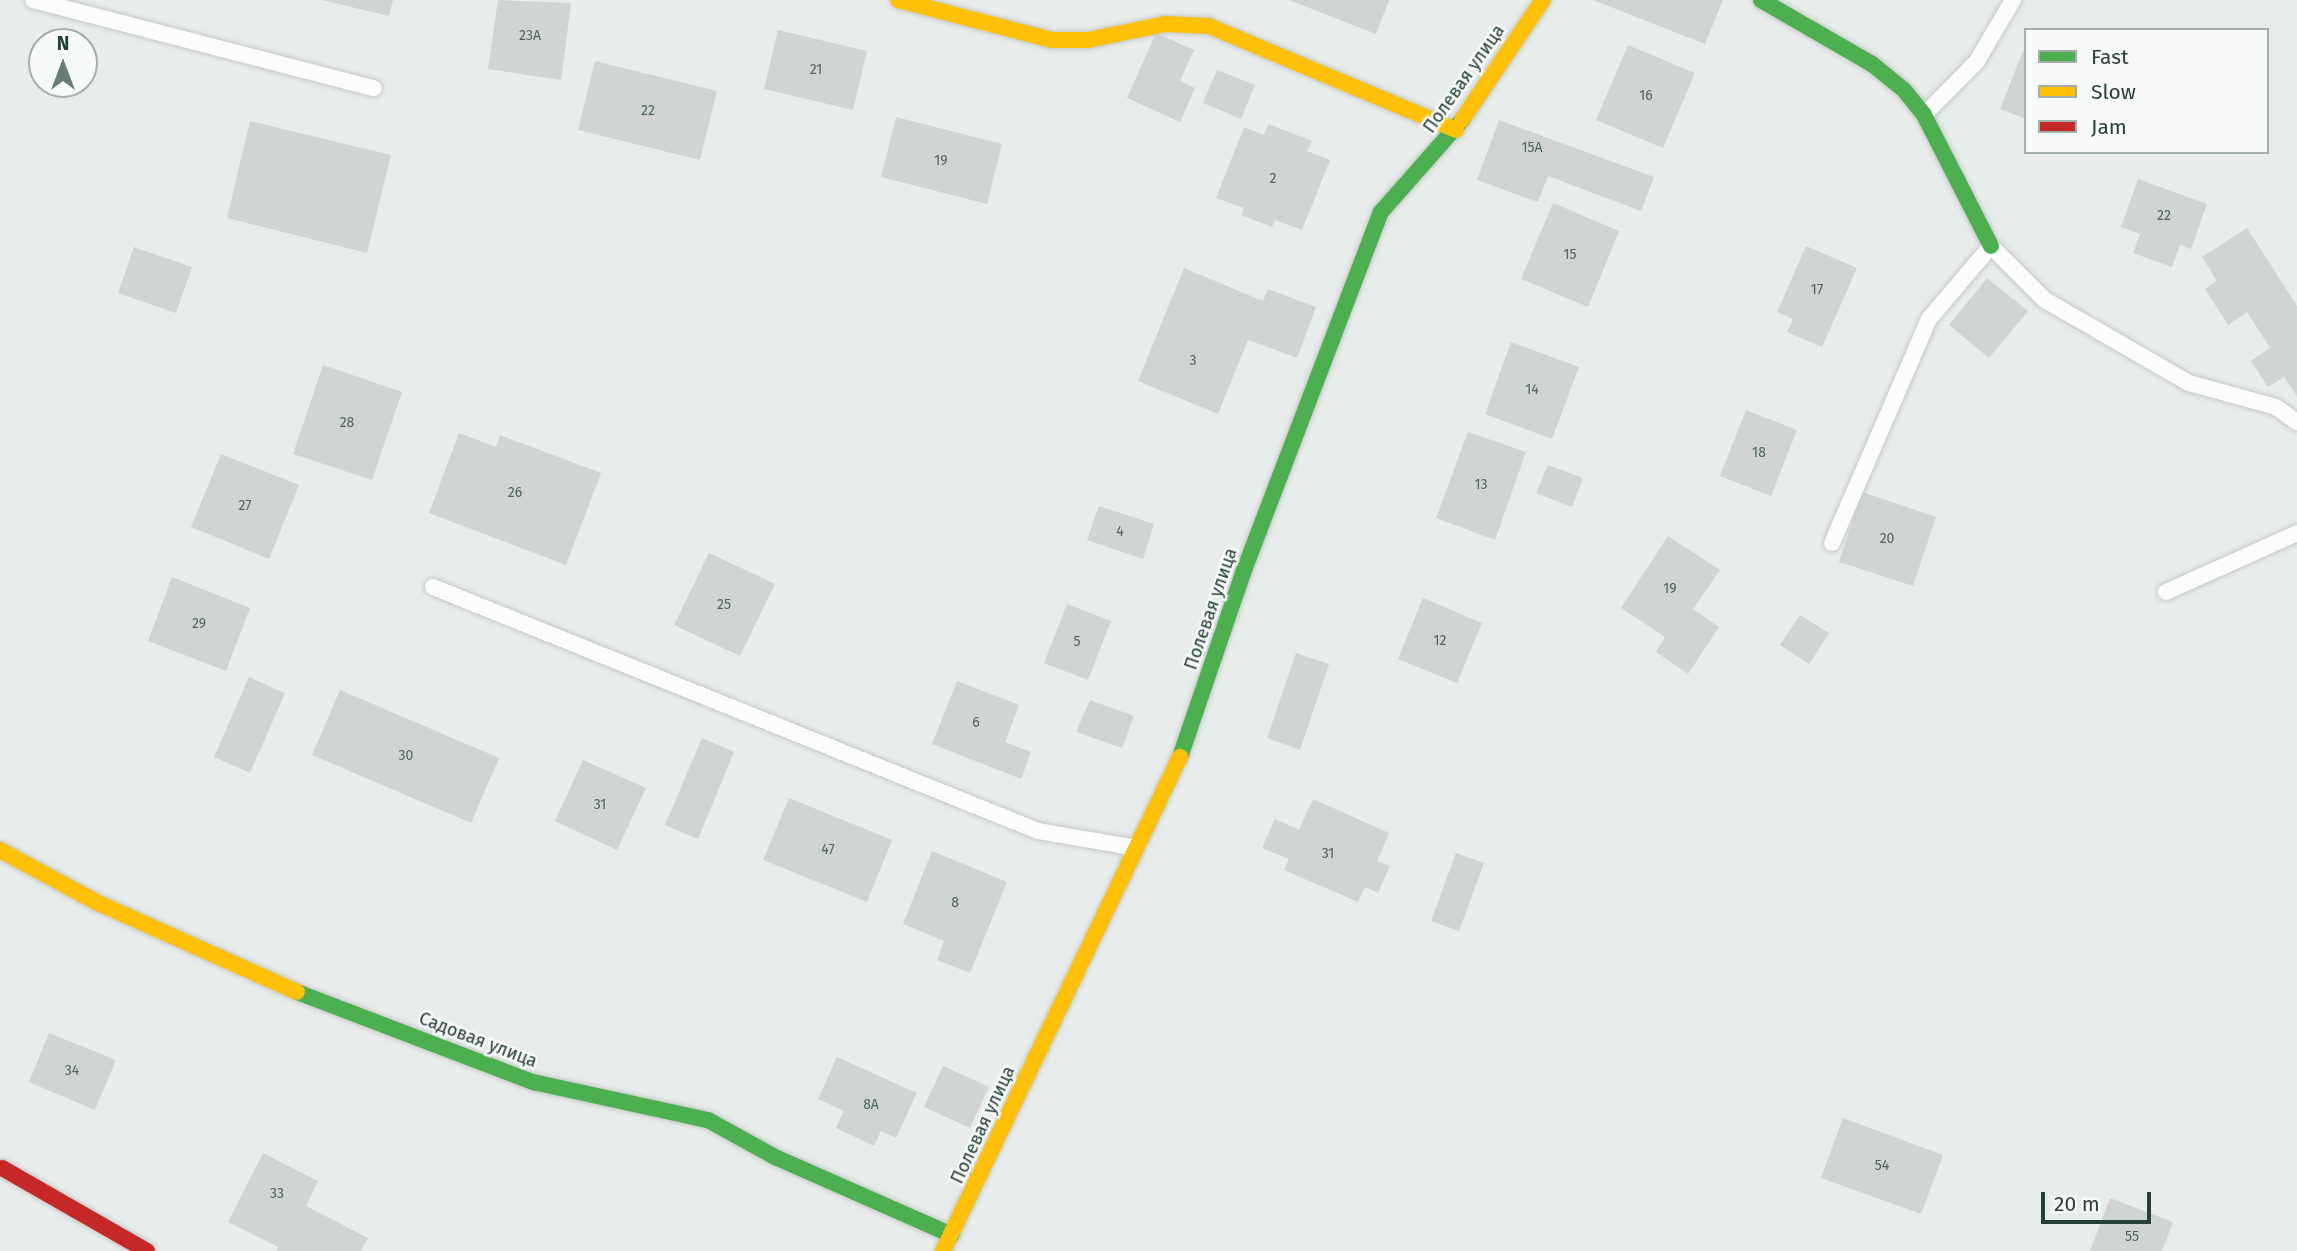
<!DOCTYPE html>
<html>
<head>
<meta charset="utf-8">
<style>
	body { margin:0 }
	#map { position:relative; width:2297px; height:1251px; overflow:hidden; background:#e8ecea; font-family:"Fira Sans",sans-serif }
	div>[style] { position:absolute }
	.building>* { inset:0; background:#d0d5d3 }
	.roads { filter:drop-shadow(0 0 2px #c5c9c7) drop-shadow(0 0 2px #c5c9c7) }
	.lane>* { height:16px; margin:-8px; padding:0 8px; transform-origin:8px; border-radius:8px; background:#fcfcfc }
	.fast>* { height:16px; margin:-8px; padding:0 8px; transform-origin:8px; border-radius:8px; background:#4caf50 }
	.slow>* { height:16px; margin:-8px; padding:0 8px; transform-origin:8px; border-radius:8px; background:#ffc107 }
	.jam>* { height:16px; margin:-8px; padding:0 8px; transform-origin:8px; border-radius:8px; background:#c62828 }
	span { translate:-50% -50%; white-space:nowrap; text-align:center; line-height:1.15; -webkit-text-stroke:5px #f7faf8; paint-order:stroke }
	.number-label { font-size:14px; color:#516560 }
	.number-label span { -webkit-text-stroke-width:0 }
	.street-label { font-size:18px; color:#263f38 }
	.legend { position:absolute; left:2024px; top:28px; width:245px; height:126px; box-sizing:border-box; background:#f7faf8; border:2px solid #a3afab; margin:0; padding:9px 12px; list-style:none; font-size:21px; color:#263f38 }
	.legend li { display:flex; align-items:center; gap:14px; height:35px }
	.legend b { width:35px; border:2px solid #a3afab }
	.north { position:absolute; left:28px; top:28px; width:70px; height:70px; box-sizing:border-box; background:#f7faf8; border:2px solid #a3afab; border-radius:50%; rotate:0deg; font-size:19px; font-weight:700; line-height:28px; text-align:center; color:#263f38 }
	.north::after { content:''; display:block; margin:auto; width:24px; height:32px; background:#6a7c76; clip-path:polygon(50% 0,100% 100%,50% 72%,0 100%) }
	.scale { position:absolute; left:2041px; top:1192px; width:110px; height:32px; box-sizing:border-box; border:4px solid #263f38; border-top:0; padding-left:9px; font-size:21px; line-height:24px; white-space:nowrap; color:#263f38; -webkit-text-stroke:5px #f7faf8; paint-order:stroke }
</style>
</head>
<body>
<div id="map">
	<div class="building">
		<div style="clip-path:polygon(322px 0,393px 0,389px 16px)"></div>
		<div style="clip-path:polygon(498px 0,571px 3px,561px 80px,488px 69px)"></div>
		<div style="clip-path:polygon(1289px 0,1389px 0,1376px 34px)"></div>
		<div style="clip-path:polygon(1593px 0,1723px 0,1705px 44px)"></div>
		<div style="clip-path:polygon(778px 30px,867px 51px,853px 110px,764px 89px)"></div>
		<div style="clip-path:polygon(1156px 33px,1194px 50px,1180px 81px,1195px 88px,1180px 122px,1127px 98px)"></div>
		<div style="clip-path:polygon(1628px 45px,1695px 73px,1663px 148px,1596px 120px)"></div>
		<div style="clip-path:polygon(2023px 51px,2026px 52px,2026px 119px,2000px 109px)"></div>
		<div style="clip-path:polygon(595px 61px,717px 91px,700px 160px,578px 130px)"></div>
		<div style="clip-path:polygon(1217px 70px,1255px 85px,1241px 119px,1203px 103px)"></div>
		<div style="clip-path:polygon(896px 117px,1002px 144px,987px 204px,881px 177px)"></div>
		<div style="clip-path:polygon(1499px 120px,1654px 177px,1641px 211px,1548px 176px,1538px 202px,1477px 180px)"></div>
		<div style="clip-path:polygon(250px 121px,391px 155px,367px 253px,227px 218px)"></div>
		<div style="clip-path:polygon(1268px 124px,1312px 141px,1307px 151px,1330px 160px,1302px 230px,1275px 220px,1272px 227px,1241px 215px,1244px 208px,1216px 198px,1244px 127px,1264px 135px)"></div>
		<div style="clip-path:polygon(2138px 179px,2207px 204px,2191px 249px,2180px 245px,2172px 267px,2133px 253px,2140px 234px,2121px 227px)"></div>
		<div style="clip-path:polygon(1553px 203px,1619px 231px,1588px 307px,1521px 279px)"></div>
		<div style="clip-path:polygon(2247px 228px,2297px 306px,2297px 396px,2284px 377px,2268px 387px,2251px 361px,2270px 348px,2247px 312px,2228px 325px,2205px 289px,2217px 281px,2202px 257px)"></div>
		<div style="clip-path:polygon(1806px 246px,1857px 268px,1822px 347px,1787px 332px,1793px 319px,1777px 312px)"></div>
		<div style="clip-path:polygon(134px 247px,192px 267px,176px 313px,118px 293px)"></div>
		<div style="clip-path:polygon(1184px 268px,1263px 301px,1268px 289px,1316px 307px,1297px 358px,1248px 340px,1218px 414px,1138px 381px)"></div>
		<div style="clip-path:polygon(1987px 278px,2028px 311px,1989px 358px,1949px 325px)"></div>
		<div style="clip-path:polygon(1511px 342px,1579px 367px,1552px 439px,1485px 414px)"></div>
		<div style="clip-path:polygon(323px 365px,402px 392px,372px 480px,293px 454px)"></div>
		<div style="clip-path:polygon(1746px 410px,1797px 430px,1771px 496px,1720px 476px)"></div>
		<div style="clip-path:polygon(1468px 432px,1526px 452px,1495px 540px,1436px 518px)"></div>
		<div style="clip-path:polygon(459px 433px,496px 447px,500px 435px,601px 473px,566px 565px,429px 513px)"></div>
		<div style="clip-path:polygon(221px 454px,299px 485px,269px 559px,191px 527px)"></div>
		<div style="clip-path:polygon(1548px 465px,1583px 478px,1572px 507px,1536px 493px)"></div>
		<div style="clip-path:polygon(1862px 492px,1936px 517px,1913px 586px,1839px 562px)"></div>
		<div style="clip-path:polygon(1099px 506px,1154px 524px,1143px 559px,1087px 540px)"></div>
		<div style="clip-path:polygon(1668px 536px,1720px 570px,1693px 609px,1719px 627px,1688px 674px,1656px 652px,1665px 637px,1621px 608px)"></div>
		<div style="clip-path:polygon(709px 553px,775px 584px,740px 656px,674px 625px)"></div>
		<div style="clip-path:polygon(172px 577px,250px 608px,226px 671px,148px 641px)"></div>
		<div style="clip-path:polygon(1423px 598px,1482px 623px,1457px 683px,1398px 659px)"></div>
		<div style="clip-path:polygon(1067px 604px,1111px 621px,1088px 680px,1044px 663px)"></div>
		<div style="clip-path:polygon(1800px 615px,1829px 633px,1809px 664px,1780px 645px)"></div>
		<div style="clip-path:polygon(1296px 653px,1329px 664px,1300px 750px,1267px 738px)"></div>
		<div style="clip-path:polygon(249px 677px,285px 693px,250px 773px,214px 757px)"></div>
		<div style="clip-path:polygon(957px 681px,1019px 705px,1005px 742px,1031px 752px,1021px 779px,932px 744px)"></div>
		<div style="clip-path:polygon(340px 690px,499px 758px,471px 823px,312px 755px)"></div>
		<div style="clip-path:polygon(1090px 700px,1134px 716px,1122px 748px,1076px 732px)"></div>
		<div style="clip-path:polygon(702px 738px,734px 752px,698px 839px,665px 825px)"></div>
		<div style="clip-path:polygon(583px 760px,646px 788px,617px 850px,555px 821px)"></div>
		<div style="clip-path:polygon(789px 798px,892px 840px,867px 902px,763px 860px)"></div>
		<div style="clip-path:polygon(1313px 799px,1389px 833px,1377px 861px,1390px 866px,1378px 893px,1365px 887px,1358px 902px,1284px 870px,1289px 859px,1262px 848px,1275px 819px,1299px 830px)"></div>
		<div style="clip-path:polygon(932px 851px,1007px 882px,970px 973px,937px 960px,944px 941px,903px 924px)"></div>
		<div style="clip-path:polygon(1456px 853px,1484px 863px,1459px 931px,1431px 921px)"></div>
		<div style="clip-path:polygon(49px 1033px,116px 1060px,95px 1110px,29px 1082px)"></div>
		<div style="clip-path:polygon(837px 1057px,917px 1093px,896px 1138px,881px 1131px,874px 1146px,836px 1128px,844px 1111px,818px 1099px)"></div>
		<div style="clip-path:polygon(943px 1066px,989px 1087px,970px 1128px,924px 1107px)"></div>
		<div style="clip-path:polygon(1843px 1118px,1943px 1155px,1921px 1214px,1821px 1178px)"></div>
		<div style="clip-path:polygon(263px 1153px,318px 1181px,306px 1206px,368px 1238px,361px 1251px,277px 1251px,278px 1247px,228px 1222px)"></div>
		<div style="clip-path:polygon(2110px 1198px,2173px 1222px,2162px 1251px,2090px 1251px)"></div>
	</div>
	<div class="roads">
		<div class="lane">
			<div style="left:33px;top:0;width:352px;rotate:14.5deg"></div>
			<div style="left:1924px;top:115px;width:76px;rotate:-45.5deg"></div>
			<div style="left:1977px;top:61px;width:71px;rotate:-59.5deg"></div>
			<div style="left:1832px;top:543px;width:244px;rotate:-66.6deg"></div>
			<div style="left:1929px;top:319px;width:96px;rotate:-49.7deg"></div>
			<div style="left:1991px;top:246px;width:76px;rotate:45deg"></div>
			<div style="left:2045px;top:300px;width:166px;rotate:30deg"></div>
			<div style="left:2189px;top:383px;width:90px;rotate:15.4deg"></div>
			<div style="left:2276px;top:407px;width:26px;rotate:36deg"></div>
			<div style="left:433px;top:587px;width:652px;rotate:21.96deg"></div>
			<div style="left:1038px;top:831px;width:99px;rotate:9.8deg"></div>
			<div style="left:2166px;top:592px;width:144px;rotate:-24.2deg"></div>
		</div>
		<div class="fast">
			<div style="left:1761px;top:0;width:128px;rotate:30deg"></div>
			<div style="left:1872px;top:64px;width:41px;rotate:39.1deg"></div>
			<div style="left:1904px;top:90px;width:32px;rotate:51deg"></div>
			<div style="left:1924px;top:115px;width:147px;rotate:62.9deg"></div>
			<div style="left:1180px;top:757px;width:194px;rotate:-71.1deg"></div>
			<div style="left:1243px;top:573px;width:386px;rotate:-69.1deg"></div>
			<div style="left:1381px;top:212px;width:123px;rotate:-48.6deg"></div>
			<div style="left:297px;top:992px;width:253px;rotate:20.9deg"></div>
			<div style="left:533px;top:1082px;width:179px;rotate:12.3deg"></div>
			<div style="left:708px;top:1120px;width:77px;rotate:28.9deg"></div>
			<div style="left:775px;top:1157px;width:193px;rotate:23.8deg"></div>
		</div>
		<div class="slow">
			<div style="left:898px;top:0;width:159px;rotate:14.6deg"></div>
			<div style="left:1052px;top:40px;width:36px"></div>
			<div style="left:1088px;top:40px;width:79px;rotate:-11.7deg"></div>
			<div style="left:1165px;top:24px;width:44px;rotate:2.6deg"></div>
			<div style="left:1209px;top:26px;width:268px;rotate:22.8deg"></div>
			<div style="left:1462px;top:120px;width:145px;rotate:-56deg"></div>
			<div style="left:0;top:850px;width:109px;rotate:28.4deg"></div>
			<div style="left:96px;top:902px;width:220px;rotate:24.1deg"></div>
			<div style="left:943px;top:1251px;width:548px;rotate:-64.37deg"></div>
		</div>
		<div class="jam">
			<div style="left:2px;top:1168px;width:167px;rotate:29.8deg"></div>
		</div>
	</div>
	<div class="number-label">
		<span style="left:530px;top:36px">23А</span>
		<span style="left:816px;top:70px">21</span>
		<span style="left:1646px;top:96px">16</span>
		<span style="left:648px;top:111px">22</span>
		<span style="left:1532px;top:148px">15А</span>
		<span style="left:941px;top:161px">19</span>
		<span style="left:1273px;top:179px">2</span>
		<span style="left:2164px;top:216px">22</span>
		<span style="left:1570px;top:255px">15</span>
		<span style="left:1817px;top:290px">17</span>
		<span style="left:1193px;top:361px">3</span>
		<span style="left:1532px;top:390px">14</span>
		<span style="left:347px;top:423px">28</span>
		<span style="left:1759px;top:453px">18</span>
		<span style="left:1481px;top:485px">13</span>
		<span style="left:515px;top:493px">26</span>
		<span style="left:245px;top:506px">27</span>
		<span style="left:1120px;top:532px">4</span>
		<span style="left:1887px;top:539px">20</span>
		<span style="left:1670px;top:589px">19</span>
		<span style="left:724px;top:605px">25</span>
		<span style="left:199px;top:624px">29</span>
		<span style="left:1440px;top:641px">12</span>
		<span style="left:1077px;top:642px">5</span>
		<span style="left:976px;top:723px">6</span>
		<span style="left:406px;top:756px">30</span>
		<span style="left:600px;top:805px">31</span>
		<span style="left:828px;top:850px">47</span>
		<span style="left:1328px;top:854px">31</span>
		<span style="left:955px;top:903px">8</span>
		<span style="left:72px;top:1071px">34</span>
		<span style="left:871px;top:1105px">8А</span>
		<span style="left:1882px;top:1166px">54</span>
		<span style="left:277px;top:1194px">33</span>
		<span style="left:2132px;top:1237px">55</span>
	</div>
	<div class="street-label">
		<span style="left:1464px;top:79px;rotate:-55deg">Полевая улица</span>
		<span style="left:1211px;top:609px;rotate:-71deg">Полевая улица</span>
		<span style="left:478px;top:1040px;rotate:21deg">Садовая улица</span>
		<span style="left:983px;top:1125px;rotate:-65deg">Полевая улица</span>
	</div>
	<ul class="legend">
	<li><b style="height:9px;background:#4caf50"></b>Fast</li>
	<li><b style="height:9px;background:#ffc107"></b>Slow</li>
	<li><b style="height:9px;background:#c62828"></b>Jam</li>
	</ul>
	<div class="north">N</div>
	<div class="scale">20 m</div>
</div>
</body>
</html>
